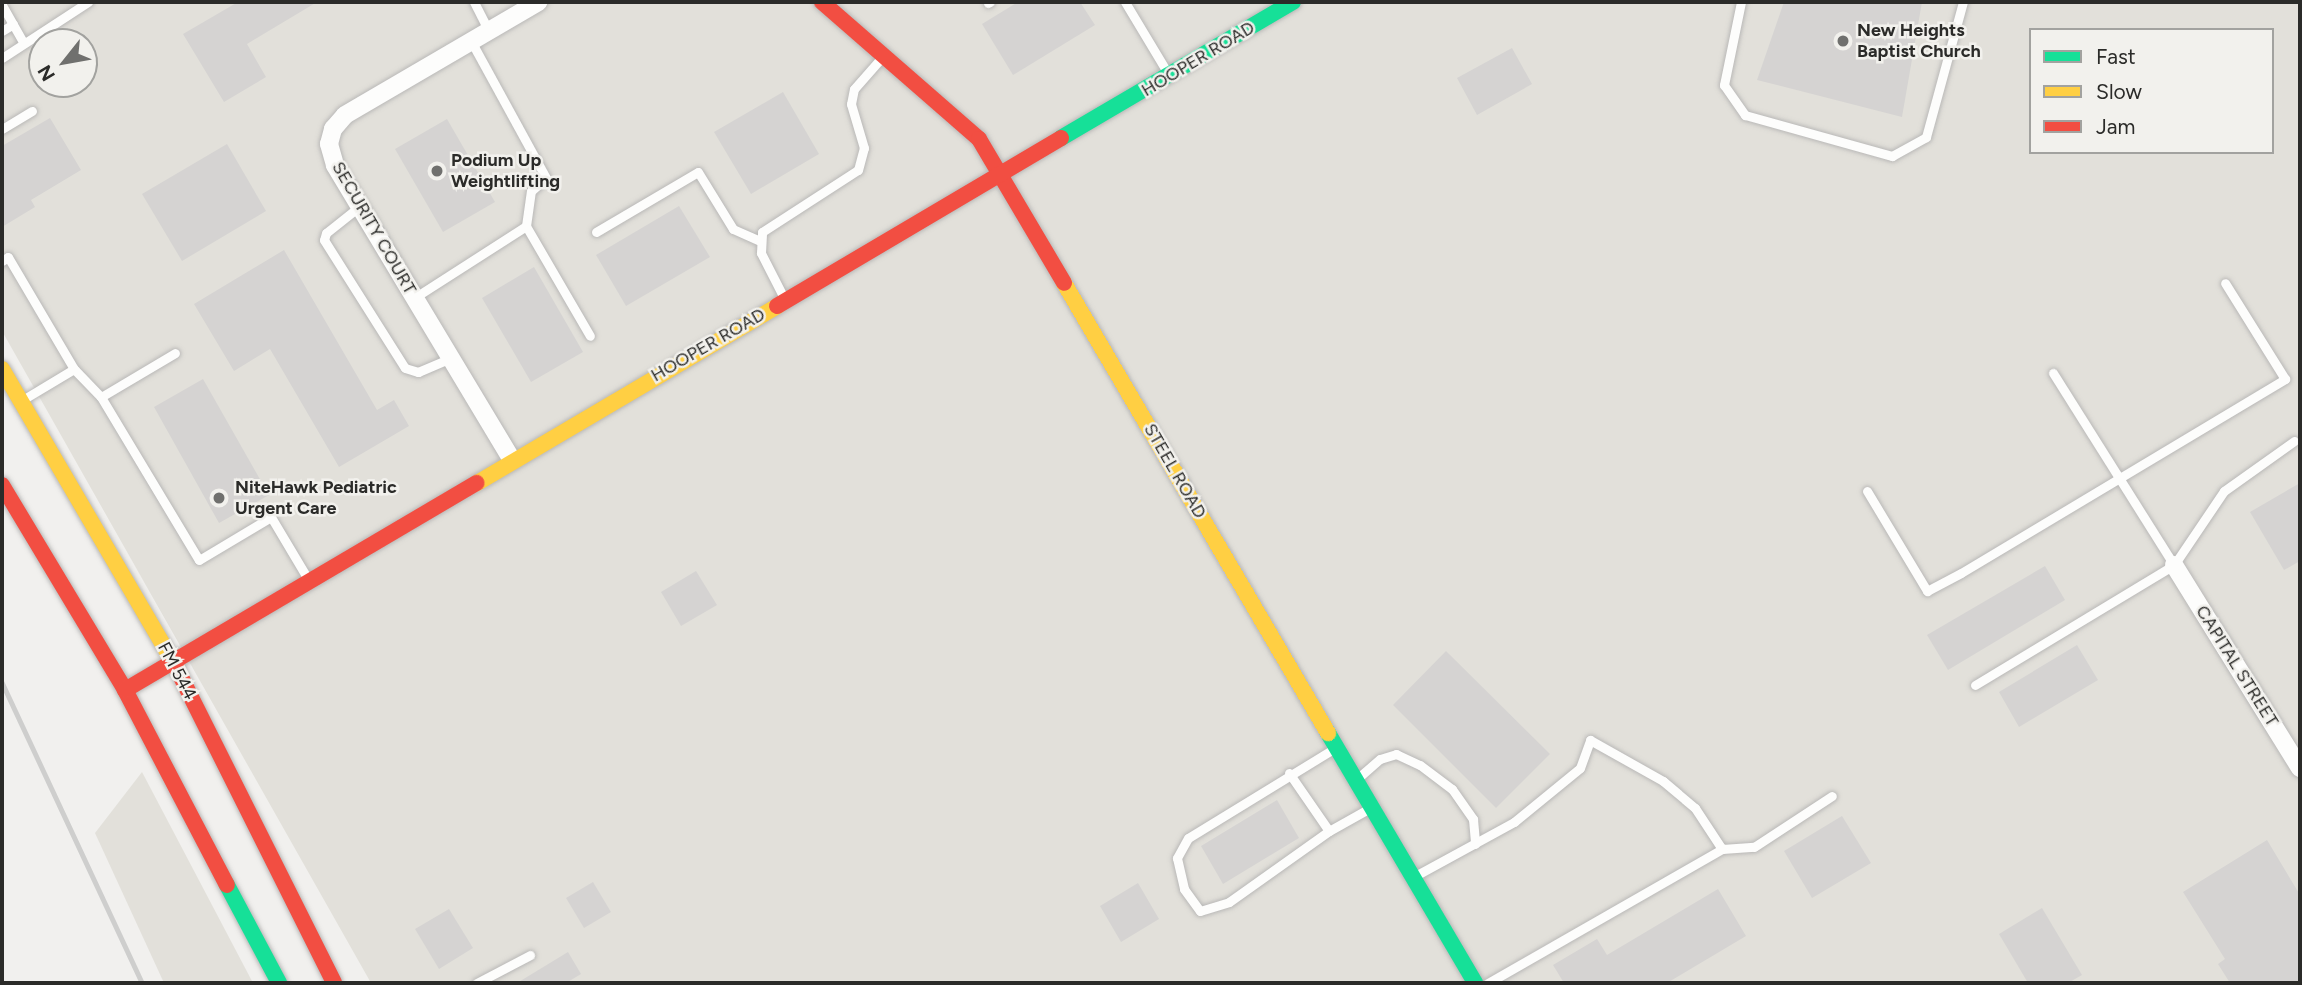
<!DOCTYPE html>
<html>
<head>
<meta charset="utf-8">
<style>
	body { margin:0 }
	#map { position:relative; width:2302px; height:985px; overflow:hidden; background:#f1f0ee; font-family:Figtree,sans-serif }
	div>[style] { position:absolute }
	.built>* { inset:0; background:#e2e0da }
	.building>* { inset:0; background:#d5d3d2 }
	.roads { filter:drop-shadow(0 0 2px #b9b8b7) drop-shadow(0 0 2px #b9b8b7) }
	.lane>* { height:9px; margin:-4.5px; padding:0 4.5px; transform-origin:4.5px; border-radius:4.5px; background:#fdfdfc }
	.street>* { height:18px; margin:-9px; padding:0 9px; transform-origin:9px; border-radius:9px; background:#fdfdfc }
	.fast>* { height:16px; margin:-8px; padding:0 8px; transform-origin:8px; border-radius:8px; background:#16e098 }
	.slow>* { height:16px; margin:-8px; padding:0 8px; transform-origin:8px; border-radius:8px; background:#ffcf43 }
	.jam>* { height:16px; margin:-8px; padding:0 8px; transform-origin:8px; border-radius:8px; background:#f24e42 }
	.rail>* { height:5px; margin:-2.5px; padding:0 2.5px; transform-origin:2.5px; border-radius:2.5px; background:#cececd }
	.dots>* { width:19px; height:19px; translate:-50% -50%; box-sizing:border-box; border:4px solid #f2f1ed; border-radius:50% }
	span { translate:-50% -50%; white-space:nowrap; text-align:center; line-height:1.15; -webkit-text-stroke:5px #f2f1ed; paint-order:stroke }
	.poi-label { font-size:18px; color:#2b2b29; font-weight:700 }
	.left { translate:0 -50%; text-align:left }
	.street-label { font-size:18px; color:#2b2b29 }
	.frame { position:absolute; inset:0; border:4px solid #2b2b29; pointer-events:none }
	.legend { position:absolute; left:2029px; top:28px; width:245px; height:126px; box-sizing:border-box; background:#f2f1ed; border:2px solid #a2a29f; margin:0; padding:9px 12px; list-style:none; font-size:21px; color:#2b2b29 }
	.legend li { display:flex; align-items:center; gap:14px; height:35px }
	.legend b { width:35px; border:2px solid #a2a29f }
	.north { position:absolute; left:28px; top:28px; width:70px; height:70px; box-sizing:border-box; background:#f2f1ed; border:2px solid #a2a29f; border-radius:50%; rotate:239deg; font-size:19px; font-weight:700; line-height:28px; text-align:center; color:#2b2b29 }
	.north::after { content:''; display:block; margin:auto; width:24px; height:32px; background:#70706e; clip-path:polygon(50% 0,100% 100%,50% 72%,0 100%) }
</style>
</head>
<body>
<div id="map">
	<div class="built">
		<div style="clip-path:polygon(evenodd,2px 2px,2300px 2px,2300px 983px,371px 983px,2px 331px,2px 2px,2031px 30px,2272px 30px,2272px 152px,2031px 152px,2031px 30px,2px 2px,42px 42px,84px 42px,84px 84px,42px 84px,42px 42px)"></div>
		<div style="clip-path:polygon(142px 772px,253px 983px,164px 983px,95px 833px)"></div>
	</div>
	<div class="building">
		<div style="clip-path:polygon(238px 2px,317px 2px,247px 44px,266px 77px,224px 102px,183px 34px)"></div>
		<div style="clip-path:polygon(1018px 2px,1080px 2px,1095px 25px,1013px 75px,982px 24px)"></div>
		<div style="clip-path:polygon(1784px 2px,1922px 2px,1902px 117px,1757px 80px)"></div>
		<div style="clip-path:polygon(1512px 48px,1532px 84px,1477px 115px,1457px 78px)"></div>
		<div style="clip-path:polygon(783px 92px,819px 154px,751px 194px,714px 132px)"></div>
		<div style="clip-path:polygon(50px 118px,81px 170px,31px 200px,35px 207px,2px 227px,2px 146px)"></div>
		<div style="clip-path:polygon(447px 119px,495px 202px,443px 232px,395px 149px)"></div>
		<div style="clip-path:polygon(227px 144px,266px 211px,182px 261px,142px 194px)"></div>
		<div style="clip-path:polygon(679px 206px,710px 257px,626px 306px,596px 255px)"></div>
		<div style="clip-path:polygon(284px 250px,377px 410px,394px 400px,409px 426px,339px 467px,270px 349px,234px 371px,194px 304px)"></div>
		<div style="clip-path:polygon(534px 267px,583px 352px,531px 382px,482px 298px)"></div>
		<div style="clip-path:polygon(203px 379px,269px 495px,219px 523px,154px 407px)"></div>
		<div style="clip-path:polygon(2300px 483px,2300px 561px,2284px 570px,2250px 512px)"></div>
		<div style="clip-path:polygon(2045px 566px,2065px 600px,1948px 670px,1927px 635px)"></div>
		<div style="clip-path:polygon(696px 571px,717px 605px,681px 626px,661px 592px)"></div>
		<div style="clip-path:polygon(2077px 645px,2098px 680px,2019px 727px,1999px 692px)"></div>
		<div style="clip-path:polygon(1446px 651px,1550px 754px,1496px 808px,1393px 705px)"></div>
		<div style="clip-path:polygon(1277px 800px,1299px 838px,1223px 884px,1201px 846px)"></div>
		<div style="clip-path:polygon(1842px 816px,1871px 863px,1812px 898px,1784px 851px)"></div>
		<div style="clip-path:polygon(2267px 840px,2300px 895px,2300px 983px,2230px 983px,2218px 964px,2225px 959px,2183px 892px)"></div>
		<div style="clip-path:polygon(593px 882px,611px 912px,584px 928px,566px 898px)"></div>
		<div style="clip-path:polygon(1138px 883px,1159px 919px,1121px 942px,1100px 906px)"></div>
		<div style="clip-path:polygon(1718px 889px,1746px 936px,1667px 983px,1564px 983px,1553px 965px,1597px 939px,1607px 955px)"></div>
		<div style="clip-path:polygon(2042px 908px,2082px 975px,2068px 983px,2028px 983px,1999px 934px)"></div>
		<div style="clip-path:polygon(449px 909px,473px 948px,439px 969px,415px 929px)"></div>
		<div style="clip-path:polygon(568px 952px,581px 974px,566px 983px,517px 983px)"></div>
	</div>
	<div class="roads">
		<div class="lane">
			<div style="left:474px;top:2px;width:31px;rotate:63deg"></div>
			<div style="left:1125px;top:2px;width:82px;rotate:59deg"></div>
			<div style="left:1741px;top:2px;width:85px;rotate:101.6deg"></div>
			<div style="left:1724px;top:85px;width:37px;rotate:55deg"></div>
			<div style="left:1745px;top:115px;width:153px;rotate:15.6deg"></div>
			<div style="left:1892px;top:156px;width:39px;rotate:-29deg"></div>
			<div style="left:1926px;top:137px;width:140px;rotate:-74.7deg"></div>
			<div style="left:988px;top:3px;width:2px;rotate:-27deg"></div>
			<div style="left:2px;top:5px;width:43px;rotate:60.4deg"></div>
			<div style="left:2px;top:31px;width:13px;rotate:-32deg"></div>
			<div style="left:2px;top:58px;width:103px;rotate:-33.1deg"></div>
			<div style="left:2px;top:129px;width:35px;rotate:-31deg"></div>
			<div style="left:360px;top:206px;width:43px;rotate:141.5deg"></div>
			<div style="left:326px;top:233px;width:7px;rotate:106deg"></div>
			<div style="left:324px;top:240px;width:151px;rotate:57.7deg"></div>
			<div style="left:405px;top:368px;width:14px;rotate:17deg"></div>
			<div style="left:418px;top:372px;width:36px;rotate:-23deg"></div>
			<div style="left:526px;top:226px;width:127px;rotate:59.8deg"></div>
			<div style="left:596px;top:232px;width:118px;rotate:-30.5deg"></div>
			<div style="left:698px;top:172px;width:67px;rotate:58.4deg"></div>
			<div style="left:733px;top:229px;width:30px;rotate:24deg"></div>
			<div style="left:2px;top:261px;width:7px;rotate:-34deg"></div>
			<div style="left:8px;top:257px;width:130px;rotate:59.5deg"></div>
			<div style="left:74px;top:369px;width:39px;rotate:46deg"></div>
			<div style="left:101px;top:397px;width:190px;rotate:59deg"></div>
			<div style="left:199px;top:560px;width:84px;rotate:-30.8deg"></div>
			<div style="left:271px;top:517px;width:72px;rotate:59.2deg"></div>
			<div style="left:414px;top:298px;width:133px;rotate:-32.7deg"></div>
			<div style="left:526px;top:226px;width:35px;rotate:-82deg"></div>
			<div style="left:531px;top:191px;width:20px;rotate:-41deg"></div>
			<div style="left:546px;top:178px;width:156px;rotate:-118.7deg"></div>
			<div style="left:785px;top:300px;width:53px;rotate:-117.1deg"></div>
			<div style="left:761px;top:253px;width:21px;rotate:-87deg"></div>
			<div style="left:762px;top:232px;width:114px;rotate:-32.9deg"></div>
			<div style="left:858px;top:170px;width:23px;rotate:-75deg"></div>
			<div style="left:864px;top:148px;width:46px;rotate:-106.5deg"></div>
			<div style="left:851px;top:104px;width:15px;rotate:-79deg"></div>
			<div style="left:854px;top:89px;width:44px;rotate:-48.7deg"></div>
			<div style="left:2053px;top:373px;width:227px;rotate:57.8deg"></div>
			<div style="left:101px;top:397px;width:86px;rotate:-30.7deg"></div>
			<div style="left:24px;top:399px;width:58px;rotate:-31deg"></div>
			<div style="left:1867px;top:491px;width:117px;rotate:59deg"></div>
			<div style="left:1927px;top:591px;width:38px;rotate:-28deg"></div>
			<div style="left:1961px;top:573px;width:378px;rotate:-30.9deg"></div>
			<div style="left:2285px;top:379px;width:113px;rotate:-122deg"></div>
			<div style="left:1975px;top:685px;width:232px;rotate:-31.1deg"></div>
			<div style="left:2174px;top:565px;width:89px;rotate:-56deg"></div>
			<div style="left:2224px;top:491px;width:86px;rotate:-35.5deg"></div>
			<div style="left:1335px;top:748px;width:172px;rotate:148.5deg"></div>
			<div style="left:1188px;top:838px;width:23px;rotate:119deg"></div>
			<div style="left:1177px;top:858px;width:32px;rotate:77deg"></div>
			<div style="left:1184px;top:889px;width:27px;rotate:54deg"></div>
			<div style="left:1200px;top:911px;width:30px;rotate:-17deg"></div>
			<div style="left:1229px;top:902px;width:123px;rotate:-35.4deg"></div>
			<div style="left:1329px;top:831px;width:47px;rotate:-29.3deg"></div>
			<div style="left:1289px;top:773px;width:70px;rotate:55.4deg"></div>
			<div style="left:1358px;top:778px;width:29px;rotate:-41deg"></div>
			<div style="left:1380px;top:759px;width:17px;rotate:-17deg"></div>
			<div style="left:1396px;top:754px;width:26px;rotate:25deg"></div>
			<div style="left:1420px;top:765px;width:40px;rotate:37deg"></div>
			<div style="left:1452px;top:789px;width:37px;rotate:55deg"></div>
			<div style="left:1473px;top:819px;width:25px;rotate:85deg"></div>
			<div style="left:1415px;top:876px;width:113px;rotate:-28.6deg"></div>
			<div style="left:1514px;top:822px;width:85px;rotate:-39.3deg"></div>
			<div style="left:1580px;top:768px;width:30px;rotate:-70deg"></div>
			<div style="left:1590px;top:740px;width:84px;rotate:29.3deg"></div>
			<div style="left:1663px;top:781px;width:42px;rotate:40.2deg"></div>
			<div style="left:1695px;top:808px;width:49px;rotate:56.6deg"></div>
			<div style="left:1722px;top:849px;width:32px;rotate:-4deg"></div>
			<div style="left:1754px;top:847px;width:93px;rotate:-33.2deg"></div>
			<div style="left:477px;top:983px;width:60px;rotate:-27.8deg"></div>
			<div style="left:1488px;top:983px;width:270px;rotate:-29.8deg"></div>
		</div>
		<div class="street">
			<div style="left:512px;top:460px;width:344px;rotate:-121deg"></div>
			<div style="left:335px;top:165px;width:22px;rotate:-106deg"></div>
			<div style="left:329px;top:144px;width:16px;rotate:-75deg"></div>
			<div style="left:333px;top:129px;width:18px;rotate:-49deg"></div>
			<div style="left:345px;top:115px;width:224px;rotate:-30.3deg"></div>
			<div style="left:2174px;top:565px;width:239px;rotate:58.2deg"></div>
		</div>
		<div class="fast">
			<div style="left:1061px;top:138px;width:269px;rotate:-30.4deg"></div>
			<div style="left:1328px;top:733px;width:290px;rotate:59.5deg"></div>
			<div style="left:227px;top:885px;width:111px;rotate:62deg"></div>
		</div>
		<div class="slow">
			<div style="left:1064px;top:283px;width:522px;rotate:59.6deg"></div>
			<div style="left:2px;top:369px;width:347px;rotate:59.7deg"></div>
			<div style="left:477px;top:483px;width:348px;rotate:-30.5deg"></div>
		</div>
		<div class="jam">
			<div style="left:822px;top:2px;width:208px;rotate:41.1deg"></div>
			<div style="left:979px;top:139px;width:167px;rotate:59.4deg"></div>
			<div style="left:777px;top:306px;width:330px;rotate:-30.6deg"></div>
			<div style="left:2px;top:485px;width:239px;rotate:59deg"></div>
			<div style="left:125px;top:690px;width:220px;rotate:62.4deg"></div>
			<div style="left:177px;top:669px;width:351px;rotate:63.4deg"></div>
			<div style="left:125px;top:690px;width:408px;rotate:-30.5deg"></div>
		</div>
	</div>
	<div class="rail">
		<div style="left:2px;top:683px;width:331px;rotate:65deg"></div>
	</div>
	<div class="dots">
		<div style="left:1843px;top:41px;background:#70706e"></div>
		<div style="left:437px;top:171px;background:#70706e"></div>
		<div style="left:219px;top:498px;background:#70706e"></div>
	</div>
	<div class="poi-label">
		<span class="left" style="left:1857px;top:41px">New Heights<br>Baptist Church</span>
		<span class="left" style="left:451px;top:171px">Podium Up<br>Weightlifting</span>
		<span class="left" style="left:235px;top:498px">NiteHawk Pediatric<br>Urgent Care</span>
	</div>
	<div class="street-label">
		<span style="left:1198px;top:59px;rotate:-31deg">HOOPER ROAD</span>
		<span style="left:374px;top:228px;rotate:60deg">SECURITY COURT</span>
		<span style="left:708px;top:345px;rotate:-30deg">HOOPER ROAD</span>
		<span style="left:1175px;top:471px;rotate:60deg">STEEL ROAD</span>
		<span style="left:2237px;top:666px;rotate:58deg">CAPITAL STREET</span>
		<span style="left:177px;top:671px;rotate:62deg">FM 544</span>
	</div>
	<div class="frame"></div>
	<ul class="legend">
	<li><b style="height:9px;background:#16e098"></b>Fast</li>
	<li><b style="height:9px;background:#ffcf43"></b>Slow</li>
	<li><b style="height:9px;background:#f24e42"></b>Jam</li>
	</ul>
	<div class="north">N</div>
</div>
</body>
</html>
